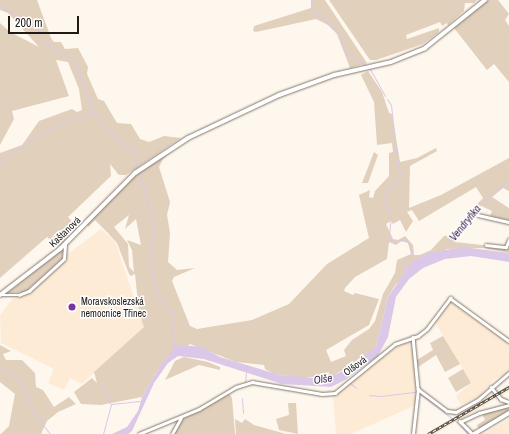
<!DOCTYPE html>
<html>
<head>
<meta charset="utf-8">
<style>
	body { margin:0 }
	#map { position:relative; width:509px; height:434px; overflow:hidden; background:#fef7ee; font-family:"Archivo Narrow",sans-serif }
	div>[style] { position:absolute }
	.built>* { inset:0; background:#fdebd6 }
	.green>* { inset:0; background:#e1d0bc }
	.water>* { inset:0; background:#dbc8e8 }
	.stream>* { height:1px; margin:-0.5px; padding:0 0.5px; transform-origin:0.5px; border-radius:0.5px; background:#dbc8e8 }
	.roads { filter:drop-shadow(0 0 1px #82776b) drop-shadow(0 0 1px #82776b) }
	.street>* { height:2.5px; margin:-1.25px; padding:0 1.25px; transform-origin:1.25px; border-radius:1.25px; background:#fff }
	.secondary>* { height:4px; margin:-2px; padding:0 2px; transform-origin:2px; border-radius:2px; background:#fff }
	.rail>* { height:2.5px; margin-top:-1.25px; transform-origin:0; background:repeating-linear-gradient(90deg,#fff 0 3px,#4d4842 0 6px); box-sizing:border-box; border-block:1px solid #4d4842 }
	.dots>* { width:11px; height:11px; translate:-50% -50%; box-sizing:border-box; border:2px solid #fff; border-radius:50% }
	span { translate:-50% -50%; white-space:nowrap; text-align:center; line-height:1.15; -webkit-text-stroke:3px #fff; paint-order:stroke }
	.street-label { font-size:10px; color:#1e1a15 }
	.poi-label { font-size:10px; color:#1e1a15 }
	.left { translate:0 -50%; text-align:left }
	.water-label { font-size:11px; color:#3e244e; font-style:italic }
	.scale { position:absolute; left:8px; top:16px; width:71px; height:18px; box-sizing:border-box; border:2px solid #1e1a15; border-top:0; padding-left:5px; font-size:12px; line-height:14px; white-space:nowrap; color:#1e1a15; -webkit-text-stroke:3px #fff; paint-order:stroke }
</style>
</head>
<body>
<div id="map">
	<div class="built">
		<div style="clip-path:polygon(101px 229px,115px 241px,144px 327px,82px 384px,70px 378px,64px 390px,48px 383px,54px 369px,1px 343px,0 315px,13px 298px,24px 296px,68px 254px)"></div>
		<div style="clip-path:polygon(448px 300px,453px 301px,509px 342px,509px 372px,493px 380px,480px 396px,461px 405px,456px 396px,471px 383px,435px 322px)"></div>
		<div style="clip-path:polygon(405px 341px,413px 341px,417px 372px,416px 405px,351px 434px,336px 434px,333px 396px,350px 380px)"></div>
		<div style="clip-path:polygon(509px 385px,509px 391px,482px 407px,435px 434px,425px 434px)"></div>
		<div style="clip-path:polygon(509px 419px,509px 434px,483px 434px)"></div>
	</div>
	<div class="green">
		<div style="clip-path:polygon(0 0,37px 0,51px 38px,54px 42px,61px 42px,65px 49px,78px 48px,88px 67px,87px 74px,98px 99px,104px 101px,117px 123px,131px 124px,140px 139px,149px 142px,164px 136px,181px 138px,126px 175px,119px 175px,110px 164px,111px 176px,68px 217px,78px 228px,60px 247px,47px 237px,0 278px,0 153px,22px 145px,39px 121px,72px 109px,77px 112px,82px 110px,79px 89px,68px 62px,56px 60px,69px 96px,12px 111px,14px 119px,0 145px,0 23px,10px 32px,39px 47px,8px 13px,0 10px)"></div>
		<div style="clip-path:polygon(311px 0,325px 0,367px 63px,350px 68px,337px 34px,328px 25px,316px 19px,256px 32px,253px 31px,254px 26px,311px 8px)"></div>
		<div style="clip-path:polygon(329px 0,477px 0,474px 3px,465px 3px,464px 11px,448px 25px,447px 23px,442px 26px,440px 22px,406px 35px,407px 39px,439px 28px,439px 32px,423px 44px,376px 60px,370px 60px)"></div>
		<div style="clip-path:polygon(488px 0,498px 0,509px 14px,505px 20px,509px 26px,509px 82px,494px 64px,487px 70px,454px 28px)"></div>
		<div style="clip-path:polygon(evenodd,368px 71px,382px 92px,389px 113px,392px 114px,400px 162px,417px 158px,436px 148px,437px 151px,410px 166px,409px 208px,441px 195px,509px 158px,509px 191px,503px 188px,492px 197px,509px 208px,509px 220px,490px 216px,492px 211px,477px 204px,483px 198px,476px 187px,419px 221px,412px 210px,407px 212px,413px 221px,406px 232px,400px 220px,393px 224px,391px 221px,386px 224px,393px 239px,398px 240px,405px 236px,413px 245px,414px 255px,420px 255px,431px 250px,444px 236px,451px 235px,469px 214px,471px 216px,465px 229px,455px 242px,509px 248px,509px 253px,484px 248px,447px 249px,396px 284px,388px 297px,376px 347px,361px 360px,334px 375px,302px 378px,274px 374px,265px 369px,264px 365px,236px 362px,190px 344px,159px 368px,142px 397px,101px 405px,81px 404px,74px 392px,92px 378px,97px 383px,94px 372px,144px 327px,139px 313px,135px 274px,131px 276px,129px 274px,117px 243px,107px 232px,95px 220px,88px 227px,87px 224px,136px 174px,176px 147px,163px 159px,159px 167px,170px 202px,167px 215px,170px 233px,168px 262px,177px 270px,195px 268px,174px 277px,172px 281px,190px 326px,197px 329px,252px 320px,289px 304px,327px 264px,369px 238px,359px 195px,370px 190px,369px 197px,373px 198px,375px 191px,389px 176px,389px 153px,393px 152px,392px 143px,377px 145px,374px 102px,361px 75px,368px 71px,129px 215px,125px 229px,136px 219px,141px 245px,127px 240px,132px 250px,134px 272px,129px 267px,128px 244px,114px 227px,129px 215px,368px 71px,401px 241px,408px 243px,411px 254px,397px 260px,395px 273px,383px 294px,375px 321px,369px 329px,352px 340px,344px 350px,346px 356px,331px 362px,326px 350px,369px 325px,379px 299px,355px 293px,353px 295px,344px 291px,345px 288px,355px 277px,387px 259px,389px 242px,396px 245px,401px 241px)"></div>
		<div style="clip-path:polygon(374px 152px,378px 155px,368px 183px,362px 183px)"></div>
		<div style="clip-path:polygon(63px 249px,62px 259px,25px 292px,7px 293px)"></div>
		<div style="clip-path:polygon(443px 336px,460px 364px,445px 372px,436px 355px,418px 367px,417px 360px,433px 350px,430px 343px)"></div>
		<div style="clip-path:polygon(0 345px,11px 351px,3px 354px,6px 360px,22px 360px,35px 373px,36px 387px,43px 390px,54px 407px,69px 397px,76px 404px,58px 412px,47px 421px,41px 434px,1px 434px,9px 426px,15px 394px,0 382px)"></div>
		<div style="clip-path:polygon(184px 357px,208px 362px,220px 367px,220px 370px,199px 365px,165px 380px,175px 361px)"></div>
		<div style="clip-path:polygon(463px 369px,471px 383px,456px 392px,448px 378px)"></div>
		<div style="clip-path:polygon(229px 393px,232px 398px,235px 434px,173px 434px,182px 419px)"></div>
		<div style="clip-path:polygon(288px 403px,296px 403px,298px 434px,279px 430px,276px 419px,289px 415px)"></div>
		<div style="clip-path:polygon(509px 406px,509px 411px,479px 429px,477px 425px,485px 420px,482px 414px)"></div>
		<div style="clip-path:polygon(235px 419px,242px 423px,245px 419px,254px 425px,286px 434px,236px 434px)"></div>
	</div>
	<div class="water">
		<div style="clip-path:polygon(463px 247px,509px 253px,509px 262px,471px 256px,445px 259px,423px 268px,409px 279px,396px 297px,388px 337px,378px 356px,345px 380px,331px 387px,282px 384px,204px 359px,178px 356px,168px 363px,154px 383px,132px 431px,128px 434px,112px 434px,127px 427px,138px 411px,142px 397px,159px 368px,175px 347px,182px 345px,202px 347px,220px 357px,280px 375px,313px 378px,334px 375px,343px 371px,376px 347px,388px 297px,412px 262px,428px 253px)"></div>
	</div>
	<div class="stream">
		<div style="left:311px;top:0;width:12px;rotate:76deg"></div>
		<div style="left:314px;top:12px;width:33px;rotate:40deg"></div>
		<div style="left:339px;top:33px;width:21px;rotate:71deg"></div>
		<div style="left:346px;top:53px;width:25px;rotate:32deg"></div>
		<div style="left:0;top:5px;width:44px;rotate:33deg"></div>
		<div style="left:37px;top:29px;width:22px;rotate:54deg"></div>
		<div style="left:50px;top:47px;width:26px;rotate:29deg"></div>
		<div style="left:73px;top:60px;width:63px;rotate:67.5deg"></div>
		<div style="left:97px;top:118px;width:35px;rotate:47deg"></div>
		<div style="left:121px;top:144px;width:14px;rotate:21deg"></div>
		<div style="left:134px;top:149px;width:20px;rotate:81deg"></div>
		<div style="left:370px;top:69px;width:31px;rotate:61deg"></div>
		<div style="left:387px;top:99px;width:7px;rotate:56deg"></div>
		<div style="left:391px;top:105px;width:61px;rotate:83.5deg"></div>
		<div style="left:398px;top:166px;width:10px;rotate:66deg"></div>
		<div style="left:402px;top:175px;width:23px;rotate:133deg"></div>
		<div style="left:386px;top:192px;width:10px;rotate:107deg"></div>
		<div style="left:383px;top:202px;width:15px;rotate:58deg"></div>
		<div style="left:391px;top:215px;width:19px;rotate:96deg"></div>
		<div style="left:389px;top:234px;width:7px;rotate:74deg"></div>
		<div style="left:391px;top:241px;width:5px;rotate:22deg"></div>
		<div style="left:396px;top:243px;width:10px;rotate:-29deg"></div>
		<div style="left:405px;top:238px;width:10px;rotate:53deg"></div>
		<div style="left:411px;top:246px;width:9px;rotate:84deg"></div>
		<div style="left:412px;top:255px;width:11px;rotate:135deg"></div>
		<div style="left:404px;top:263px;width:8px;rotate:90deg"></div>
		<div style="left:81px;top:117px;width:14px;rotate:-17deg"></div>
		<div style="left:9px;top:156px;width:37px;rotate:-36deg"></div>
		<div style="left:39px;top:134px;width:43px;rotate:-23.6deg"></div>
		<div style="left:0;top:160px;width:8px;rotate:-23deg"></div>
		<div style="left:139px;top:173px;width:55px;rotate:74.2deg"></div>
		<div style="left:154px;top:226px;width:33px;rotate:99deg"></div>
		<div style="left:149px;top:259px;width:33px;rotate:76deg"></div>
		<div style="left:157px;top:291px;width:7px;rotate:124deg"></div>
		<div style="left:153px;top:297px;width:8px;rotate:14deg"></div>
		<div style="left:161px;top:299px;width:10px;rotate:66deg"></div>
		<div style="left:165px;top:308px;width:10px;rotate:29deg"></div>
		<div style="left:174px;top:313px;width:18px;rotate:99deg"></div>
		<div style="left:171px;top:331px;width:17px;rotate:77deg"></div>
		<div style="left:443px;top:250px;width:25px;rotate:-47deg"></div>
		<div style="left:460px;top:232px;width:26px;rotate:-58deg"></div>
		<div style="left:474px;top:210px;width:46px;rotate:-40.6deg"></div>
		<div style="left:0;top:367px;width:20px;rotate:27deg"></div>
		<div style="left:18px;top:376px;width:42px;rotate:65.9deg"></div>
		<div style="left:35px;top:414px;width:25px;rotate:53deg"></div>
		<div style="left:245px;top:382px;width:10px;rotate:-84deg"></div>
		<div style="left:349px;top:382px;width:9px;rotate:41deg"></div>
		<div style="left:102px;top:384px;width:21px;rotate:67deg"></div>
		<div style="left:419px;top:393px;width:49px;rotate:37.6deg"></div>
		<div style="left:369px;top:395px;width:12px;rotate:5deg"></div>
		<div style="left:381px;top:396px;width:35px;rotate:-7deg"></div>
		<div style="left:242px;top:398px;width:15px;rotate:86deg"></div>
		<div style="left:460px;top:425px;width:11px;rotate:49deg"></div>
		<div style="left:103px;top:434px;width:31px;rotate:-75deg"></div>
		<div style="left:111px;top:404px;width:29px;rotate:-6deg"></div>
	</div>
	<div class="roads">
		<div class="street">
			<div style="left:478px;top:215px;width:32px;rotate:13deg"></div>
			<div style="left:486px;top:245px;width:20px;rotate:6deg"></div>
			<div style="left:506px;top:247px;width:8px;rotate:-67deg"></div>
			<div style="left:1px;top:295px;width:18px"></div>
			<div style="left:19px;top:295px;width:11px;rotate:-22deg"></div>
			<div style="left:29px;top:291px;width:47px;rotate:-42.4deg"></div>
			<div style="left:64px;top:259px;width:14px;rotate:-86deg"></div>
			<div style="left:413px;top:337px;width:52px;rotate:84.5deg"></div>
			<div style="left:418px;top:389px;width:36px;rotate:37deg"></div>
			<div style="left:447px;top:411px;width:9px;rotate:6deg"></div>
			<div style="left:456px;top:412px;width:26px;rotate:-29deg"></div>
			<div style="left:479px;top:399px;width:40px;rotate:-41deg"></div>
			<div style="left:491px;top:387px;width:16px;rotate:50deg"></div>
			<div style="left:501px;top:399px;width:9px;rotate:21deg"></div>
			<div style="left:471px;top:433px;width:16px;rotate:-135deg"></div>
			<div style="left:460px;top:422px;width:21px;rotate:-25deg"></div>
			<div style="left:479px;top:413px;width:31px;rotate:-15deg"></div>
			<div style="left:139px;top:434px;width:65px;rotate:-22.6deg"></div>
			<div style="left:199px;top:409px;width:43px;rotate:-30.7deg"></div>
			<div style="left:236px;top:387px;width:17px;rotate:-17deg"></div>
			<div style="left:252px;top:382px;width:71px;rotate:9.7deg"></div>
			<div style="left:322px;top:394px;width:13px;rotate:-4deg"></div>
			<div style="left:335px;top:393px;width:77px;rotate:-39.2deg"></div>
			<div style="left:395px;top:344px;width:24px;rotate:-19deg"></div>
			<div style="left:418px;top:336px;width:11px;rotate:-38deg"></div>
			<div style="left:427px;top:329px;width:39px;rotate:-53deg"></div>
			<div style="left:450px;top:298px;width:73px;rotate:36.1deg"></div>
			<div style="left:172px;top:434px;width:18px;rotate:-61deg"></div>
			<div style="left:413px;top:434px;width:45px;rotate:-83.7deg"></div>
		</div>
		<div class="secondary">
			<div style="left:0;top:295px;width:76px;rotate:-37.5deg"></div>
			<div style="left:60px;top:249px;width:107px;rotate:-45.4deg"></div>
			<div style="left:135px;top:173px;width:64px;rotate:-33.4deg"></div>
			<div style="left:188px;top:138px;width:101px;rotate:-25.3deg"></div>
			<div style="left:279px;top:95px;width:59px;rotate:-20deg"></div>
			<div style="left:334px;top:75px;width:58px;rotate:-12.8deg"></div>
			<div style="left:391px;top:62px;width:37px;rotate:-22deg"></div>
			<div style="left:425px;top:48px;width:77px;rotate:-38.7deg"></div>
			<div style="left:474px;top:434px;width:41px;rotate:-31deg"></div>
		</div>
	</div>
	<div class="rail">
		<div style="left:428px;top:434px;width:94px;rotate:-30.1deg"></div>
	</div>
	<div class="dots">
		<div style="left:72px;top:307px;background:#7d32a4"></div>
	</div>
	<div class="street-label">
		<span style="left:65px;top:232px;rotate:-44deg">Kaštanová</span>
		<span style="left:355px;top:366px;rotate:-36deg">Olšová</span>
	</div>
	<div class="poi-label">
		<span class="left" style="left:81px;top:307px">Moravskoslezská<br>nemocnice Třinec</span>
	</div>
	<div class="water-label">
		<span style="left:465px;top:223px;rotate:-51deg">Vendryňka</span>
		<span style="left:323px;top:379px;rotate:-8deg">Olše</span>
	</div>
	<div class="scale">200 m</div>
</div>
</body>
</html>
